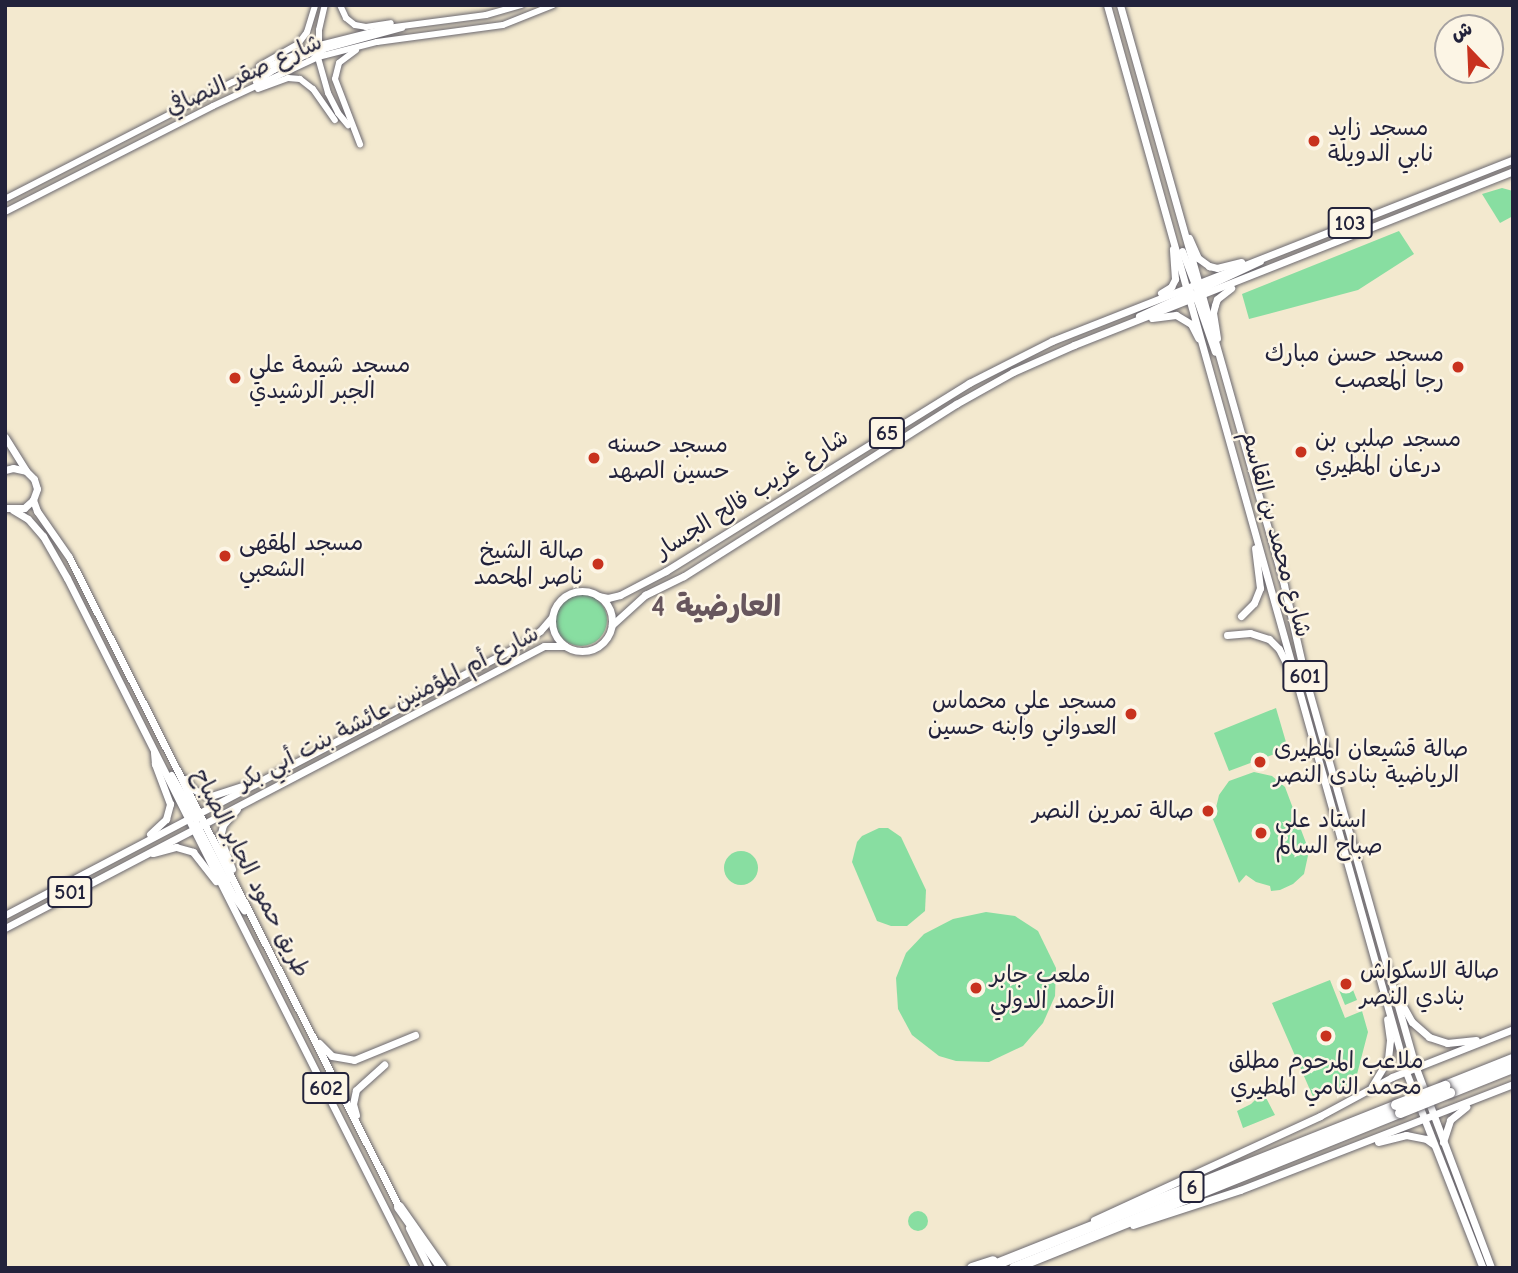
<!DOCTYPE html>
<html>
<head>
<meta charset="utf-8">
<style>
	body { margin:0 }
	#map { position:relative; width:1518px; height:1273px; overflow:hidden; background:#f3e9cf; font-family:"Comic Neue","Playpen Sans Arabic",sans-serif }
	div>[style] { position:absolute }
	.green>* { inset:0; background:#88dea1 }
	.round { border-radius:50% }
	.roads { filter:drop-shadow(0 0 2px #6b686f) drop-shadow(0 0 2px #6b686f) }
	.secondary>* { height:6px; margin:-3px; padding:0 3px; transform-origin:3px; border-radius:3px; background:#fff }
	.primary>* { height:7px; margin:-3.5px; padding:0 3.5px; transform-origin:3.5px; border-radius:3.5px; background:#fff }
	.primary>.ring { margin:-3.5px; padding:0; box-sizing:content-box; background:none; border:7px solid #fff; border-radius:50% }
	.highway>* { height:10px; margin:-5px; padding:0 5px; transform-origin:5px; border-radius:5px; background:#fff }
	.bridges { filter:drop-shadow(0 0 2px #6b686f) drop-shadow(0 0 2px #6b686f) }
	.highway-bridge>* { height:10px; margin:-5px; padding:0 5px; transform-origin:5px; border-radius:5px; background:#fff }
	.dots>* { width:19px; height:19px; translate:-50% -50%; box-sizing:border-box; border:4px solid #fcf5e5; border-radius:50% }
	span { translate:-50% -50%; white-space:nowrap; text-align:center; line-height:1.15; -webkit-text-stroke:5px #fcf5e5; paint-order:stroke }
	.shield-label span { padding:2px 5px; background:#fcf5e5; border:2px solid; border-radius:5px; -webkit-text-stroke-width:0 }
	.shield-label { font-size:21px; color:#22223b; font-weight:700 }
	.street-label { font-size:23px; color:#22223b }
	.poi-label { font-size:23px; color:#22223b }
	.left { translate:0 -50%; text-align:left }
	.right { translate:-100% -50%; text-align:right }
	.district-label { font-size:30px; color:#67565d; font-weight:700 }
	.frame { position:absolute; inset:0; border:7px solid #22223b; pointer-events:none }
	.north { position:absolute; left:1434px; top:14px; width:70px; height:70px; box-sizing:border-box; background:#fcf5e5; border:2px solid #a5a1a1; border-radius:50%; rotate:337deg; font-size:19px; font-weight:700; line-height:28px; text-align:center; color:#22223b }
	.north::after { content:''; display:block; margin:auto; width:24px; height:32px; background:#c8321e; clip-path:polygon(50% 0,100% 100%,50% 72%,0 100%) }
</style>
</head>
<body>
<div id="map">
	<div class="green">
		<div style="clip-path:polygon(1502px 188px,1513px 191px,1513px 216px,1500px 223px,1482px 194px)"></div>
		<div style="clip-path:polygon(1399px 231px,1414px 254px,1358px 290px,1249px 319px,1242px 294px)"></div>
		<div class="round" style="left:555px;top:594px;width:52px;height:52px"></div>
		<div style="clip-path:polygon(1276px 708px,1288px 749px,1229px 771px,1214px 733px)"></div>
		<div style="clip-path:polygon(1254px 772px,1272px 776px,1285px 787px,1309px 851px,1304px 874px,1293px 884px,1280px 890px,1271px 891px,1270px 886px,1256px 882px,1246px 875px,1239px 883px,1210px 812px,1215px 812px,1219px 795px,1229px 781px)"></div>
		<div style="clip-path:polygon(879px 828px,888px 828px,901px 837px,926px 890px,925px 911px,907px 926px,891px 926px,877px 921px,852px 862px,857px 842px,862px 836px)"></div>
		<div class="round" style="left:724px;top:851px;width:34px;height:34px"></div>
		<div style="clip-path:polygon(986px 912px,1015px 916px,1038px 931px,1056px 968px,1055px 996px,1043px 1023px,1023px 1046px,989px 1062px,956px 1061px,939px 1056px,912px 1035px,898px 1009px,896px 978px,906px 953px,924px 934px,953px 919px)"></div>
		<div style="clip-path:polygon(1330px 980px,1345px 1018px,1362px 1011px,1368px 1032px,1355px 1082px,1314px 1099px,1272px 1003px)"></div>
		<div style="clip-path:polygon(1349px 980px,1357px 1000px,1345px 1005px,1337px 985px)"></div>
		<div style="clip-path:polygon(1263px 1092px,1275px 1115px,1243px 1128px,1237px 1111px,1251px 1104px)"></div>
		<div class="round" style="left:908px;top:1211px;width:20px;height:20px"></div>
	</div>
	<div class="roads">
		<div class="secondary">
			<div style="left:340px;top:5px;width:14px;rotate:65deg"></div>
			<div style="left:346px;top:18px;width:11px;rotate:38deg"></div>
			<div style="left:355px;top:25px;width:11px;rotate:10deg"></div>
			<div style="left:366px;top:27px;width:25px;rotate:-9deg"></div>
			<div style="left:319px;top:48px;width:18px;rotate:-90deg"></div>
			<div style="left:319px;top:30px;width:26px;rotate:-77deg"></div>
			<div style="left:356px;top:50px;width:21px;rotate:143deg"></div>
			<div style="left:339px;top:63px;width:16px;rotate:104deg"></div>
			<div style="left:335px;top:79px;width:70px;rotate:69deg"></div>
			<div style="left:317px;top:54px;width:41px;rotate:74.2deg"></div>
			<div style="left:328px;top:93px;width:22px;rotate:63deg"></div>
			<div style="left:338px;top:113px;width:16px;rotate:50deg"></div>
			<div style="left:314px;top:58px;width:13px;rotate:-42deg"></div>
			<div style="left:324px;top:49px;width:81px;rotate:-15.1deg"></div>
			<div style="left:259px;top:66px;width:45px;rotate:-29.4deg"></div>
			<div style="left:298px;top:44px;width:15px;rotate:-53deg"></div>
			<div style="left:307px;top:32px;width:28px;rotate:-73deg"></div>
			<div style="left:256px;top:82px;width:22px;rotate:-34deg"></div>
			<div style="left:274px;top:70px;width:47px;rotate:-24.9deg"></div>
			<div style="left:258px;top:89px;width:32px;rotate:-20deg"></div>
			<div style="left:288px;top:78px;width:12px;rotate:5deg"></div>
			<div style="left:300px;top:79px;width:16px;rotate:38deg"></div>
			<div style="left:313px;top:89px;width:38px;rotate:55deg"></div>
			<div style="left:5px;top:199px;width:256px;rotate:-27.2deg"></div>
			<div style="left:233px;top:82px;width:86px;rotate:-23.9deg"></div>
			<div style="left:312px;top:47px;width:77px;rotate:-14.2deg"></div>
			<div style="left:387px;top:28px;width:100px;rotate:-7.5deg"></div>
			<div style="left:486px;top:15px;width:37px;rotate:-16deg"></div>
			<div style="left:5px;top:212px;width:233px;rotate:-27deg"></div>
			<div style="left:213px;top:106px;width:116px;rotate:-25deg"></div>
			<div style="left:318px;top:57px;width:61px;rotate:-14.3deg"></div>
			<div style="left:377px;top:42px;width:127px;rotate:-7.7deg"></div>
			<div style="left:503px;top:25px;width:54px;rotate:-21.8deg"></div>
		</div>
		<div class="primary">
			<div style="left:1107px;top:5px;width:1108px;rotate:74.35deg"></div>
			<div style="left:1406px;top:1072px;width:211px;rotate:68.6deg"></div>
			<div style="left:1120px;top:5px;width:603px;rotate:74.21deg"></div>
			<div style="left:1284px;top:585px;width:94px;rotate:77.1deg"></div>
			<div style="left:1305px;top:677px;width:406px;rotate:74.2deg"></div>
			<div style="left:1416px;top:1068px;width:214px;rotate:69.4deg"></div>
			<div style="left:1189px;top:238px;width:22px;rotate:66deg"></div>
			<div style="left:1198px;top:258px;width:14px;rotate:36deg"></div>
			<div style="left:1209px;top:266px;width:8px;rotate:14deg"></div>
			<div style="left:1217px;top:268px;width:25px;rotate:-14deg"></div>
			<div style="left:1182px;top:251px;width:40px;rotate:69deg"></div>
			<div style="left:1161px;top:293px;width:12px;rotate:-31deg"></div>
			<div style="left:1171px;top:287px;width:9px;rotate:-63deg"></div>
			<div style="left:1175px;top:279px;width:30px;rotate:-94deg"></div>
			<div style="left:1195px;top:294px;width:61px;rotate:71deg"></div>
			<div style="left:1191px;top:300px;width:14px;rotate:-51deg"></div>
			<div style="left:1200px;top:289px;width:66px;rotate:-25deg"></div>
			<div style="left:1139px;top:316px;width:57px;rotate:-24.8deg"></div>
			<div style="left:1152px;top:318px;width:24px;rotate:-7deg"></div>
			<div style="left:1176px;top:315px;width:17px;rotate:31deg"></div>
			<div style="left:1191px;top:324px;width:16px;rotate:63deg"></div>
			<div style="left:1217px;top:338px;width:25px;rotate:-99deg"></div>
			<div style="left:1213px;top:313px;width:8px;rotate:-76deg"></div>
			<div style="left:1215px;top:305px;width:6px;rotate:-72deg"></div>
			<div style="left:1217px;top:299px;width:18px;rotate:-38deg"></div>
			<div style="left:5px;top:437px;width:39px;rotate:58deg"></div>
			<div style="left:5px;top:470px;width:8px;rotate:-14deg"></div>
			<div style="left:13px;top:468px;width:13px;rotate:13deg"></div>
			<div style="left:26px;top:471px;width:11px;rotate:45deg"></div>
			<div style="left:34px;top:479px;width:10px;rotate:73deg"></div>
			<div style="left:37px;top:489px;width:12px;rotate:110deg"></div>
			<div style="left:33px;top:500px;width:12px;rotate:138deg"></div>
			<div style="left:24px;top:508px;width:19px;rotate:180deg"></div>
			<div style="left:33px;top:500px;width:12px;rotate:70deg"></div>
			<div style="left:37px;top:511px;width:56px;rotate:55.2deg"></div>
			<div style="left:69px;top:557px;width:733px;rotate:63.09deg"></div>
			<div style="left:13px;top:510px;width:17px;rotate:31deg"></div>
			<div style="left:28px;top:519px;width:23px;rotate:49deg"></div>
			<div style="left:43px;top:536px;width:48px;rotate:60.3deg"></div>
			<div style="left:67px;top:578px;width:773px;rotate:63.24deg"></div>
			<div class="ring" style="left:552px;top:591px;width:53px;height:53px"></div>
			<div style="left:598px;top:596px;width:10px;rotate:11deg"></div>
			<div style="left:608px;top:598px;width:12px;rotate:-14deg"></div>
			<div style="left:620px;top:595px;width:52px;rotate:-27.6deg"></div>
			<div style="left:666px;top:571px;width:357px;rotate:-31.8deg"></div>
			<div style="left:969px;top:383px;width:93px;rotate:-26.8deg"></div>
			<div style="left:1052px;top:341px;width:496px;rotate:-21.5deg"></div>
			<div style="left:1241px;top:616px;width:18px;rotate:-45deg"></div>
			<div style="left:1254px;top:603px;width:16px;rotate:-68deg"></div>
			<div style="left:1260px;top:588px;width:40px;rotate:-97.1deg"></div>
			<div style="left:612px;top:625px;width:45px;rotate:-42.3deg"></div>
			<div style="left:645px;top:595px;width:43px;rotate:-26deg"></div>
			<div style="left:684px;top:576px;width:322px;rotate:-32.3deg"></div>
			<div style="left:956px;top:404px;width:65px;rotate:-29.3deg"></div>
			<div style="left:1013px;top:372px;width:67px;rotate:-23.9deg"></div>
			<div style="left:1074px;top:345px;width:472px;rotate:-21.6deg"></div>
			<div style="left:1227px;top:635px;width:23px;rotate:-5deg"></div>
			<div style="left:1250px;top:633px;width:20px;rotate:18deg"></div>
			<div style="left:1269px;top:639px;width:14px;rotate:45deg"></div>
			<div style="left:1279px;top:649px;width:29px;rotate:63deg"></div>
			<div style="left:171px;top:775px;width:51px;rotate:60.4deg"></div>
			<div style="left:186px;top:779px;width:12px;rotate:55deg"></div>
			<div style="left:193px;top:789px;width:17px;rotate:28deg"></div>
			<div style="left:208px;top:797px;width:42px;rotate:-18deg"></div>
			<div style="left:196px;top:823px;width:81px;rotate:62.8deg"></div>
			<div style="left:233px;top:895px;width:19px;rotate:54deg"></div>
			<div style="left:150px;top:834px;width:22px;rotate:-43deg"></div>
			<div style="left:166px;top:819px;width:16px;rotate:-75deg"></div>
			<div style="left:170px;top:804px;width:43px;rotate:-110.6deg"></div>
			<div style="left:155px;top:764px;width:12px;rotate:-95deg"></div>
			<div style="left:153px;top:853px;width:24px;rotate:-15deg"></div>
			<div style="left:176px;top:847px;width:18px;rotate:16deg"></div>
			<div style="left:193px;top:852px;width:37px;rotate:52deg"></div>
			<div style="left:232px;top:869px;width:34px;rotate:-111deg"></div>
			<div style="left:220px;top:837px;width:12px;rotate:-76deg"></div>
			<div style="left:223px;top:825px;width:21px;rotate:-49deg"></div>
			<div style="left:5px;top:915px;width:581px;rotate:-27.67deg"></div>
			<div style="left:520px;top:645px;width:24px;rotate:-35deg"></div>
			<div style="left:540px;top:631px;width:18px;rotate:-49deg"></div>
			<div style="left:5px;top:928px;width:608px;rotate:-27.62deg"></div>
			<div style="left:544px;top:646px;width:21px"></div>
			<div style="left:1403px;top:1006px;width:18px;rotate:61deg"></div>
			<div style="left:1412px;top:1022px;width:23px;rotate:41deg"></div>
			<div style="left:1429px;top:1037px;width:19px;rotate:18deg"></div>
			<div style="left:1447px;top:1043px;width:29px;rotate:-6deg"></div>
			<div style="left:319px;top:1043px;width:18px;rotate:45deg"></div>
			<div style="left:332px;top:1056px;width:22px;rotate:10deg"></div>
			<div style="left:354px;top:1060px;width:66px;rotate:-22.3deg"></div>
			<div style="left:1372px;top:1086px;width:31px;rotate:-59deg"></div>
			<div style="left:1388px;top:1059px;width:19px;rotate:-84deg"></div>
			<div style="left:1390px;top:1040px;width:21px;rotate:-98deg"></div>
			<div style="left:356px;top:1115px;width:11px;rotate:-105deg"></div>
			<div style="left:353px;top:1104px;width:14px;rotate:-78deg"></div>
			<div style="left:356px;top:1090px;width:38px;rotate:-42deg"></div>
			<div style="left:1378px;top:1142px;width:29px;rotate:-14deg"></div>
			<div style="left:1406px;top:1135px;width:20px;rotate:11deg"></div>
			<div style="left:1426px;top:1139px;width:9px;rotate:36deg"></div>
			<div style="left:1443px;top:1142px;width:23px;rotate:-72deg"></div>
			<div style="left:1450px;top:1120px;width:21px;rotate:-39deg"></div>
			<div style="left:1094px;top:1220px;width:249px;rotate:-24.7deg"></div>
			<div style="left:1320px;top:1116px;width:82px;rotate:-28.4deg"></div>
			<div style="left:1392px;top:1077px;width:130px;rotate:-21.6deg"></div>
			<div style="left:1133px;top:1225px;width:113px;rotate:-18.1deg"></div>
			<div style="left:1240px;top:1190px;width:293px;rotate:-21.2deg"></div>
			<div style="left:409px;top:1228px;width:45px;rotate:63.4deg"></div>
		</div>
		<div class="highway">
			<div style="left:1445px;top:1086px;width:73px;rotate:-21.7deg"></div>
			<div style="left:1450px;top:1093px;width:68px;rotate:-21.6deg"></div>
			<div style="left:399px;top:1207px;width:75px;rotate:54.8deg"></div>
			<div style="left:972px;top:1268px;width:22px;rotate:-18deg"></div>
			<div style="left:987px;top:1268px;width:440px;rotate:-21.7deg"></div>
			<div style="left:1014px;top:1268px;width:416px;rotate:-21.9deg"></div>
		</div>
	</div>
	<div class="bridges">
		<div class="highway-bridge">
			<div style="left:1396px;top:1105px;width:53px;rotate:-21.2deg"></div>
			<div style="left:1400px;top:1113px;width:54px;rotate:-21.8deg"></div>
		</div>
	</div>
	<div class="dots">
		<div style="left:1314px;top:141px;background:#c8321e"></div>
		<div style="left:1458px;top:367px;background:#c8321e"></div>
		<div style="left:235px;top:378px;background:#c8321e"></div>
		<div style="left:1301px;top:452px;background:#c8321e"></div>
		<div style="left:594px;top:458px;background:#c8321e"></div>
		<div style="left:225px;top:556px;background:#c8321e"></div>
		<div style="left:598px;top:564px;background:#c8321e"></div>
		<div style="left:1131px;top:714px;background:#c8321e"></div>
		<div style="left:1260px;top:762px;background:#c8321e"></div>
		<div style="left:1208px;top:811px;background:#c8321e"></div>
		<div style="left:1261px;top:833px;background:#c8321e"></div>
		<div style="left:1346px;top:984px;background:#c8321e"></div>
		<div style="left:976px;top:988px;background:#c8321e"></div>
		<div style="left:1326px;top:1036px;background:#c8321e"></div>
	</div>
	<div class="shield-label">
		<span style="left:1350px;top:223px">103</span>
		<span style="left:887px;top:433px">65</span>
		<span style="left:1305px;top:676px">601</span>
		<span style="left:70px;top:892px">501</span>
		<span style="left:326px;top:1088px">602</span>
		<span style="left:1192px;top:1187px">6</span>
	</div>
	<div class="street-label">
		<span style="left:244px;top:75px;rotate:-24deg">شارع صقر النصافي</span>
		<span style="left:752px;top:494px;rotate:-32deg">شارع غريب فالح الجسار</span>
		<span style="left:1276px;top:534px;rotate:75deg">شارع محمد بن القاسم</span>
		<span style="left:388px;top:708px;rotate:-27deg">شارع أم المؤمنين عائشة بنت أبي بكر</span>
		<span style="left:251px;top:873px;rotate:63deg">طريق حمود الجابر الصباح</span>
	</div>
	<div class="poi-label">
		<span class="left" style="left:1328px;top:141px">مسجد زايد<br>نابي الدويلة</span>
		<span class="right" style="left:1444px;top:367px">مسجد حسن مبارك<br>رجا المعصب</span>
		<span class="left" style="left:249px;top:378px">مسجد شيمة علي<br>الجبر الرشيدي</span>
		<span class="left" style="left:1315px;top:452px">مسجد صلبي بن<br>درعان المطيري</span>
		<span class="left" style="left:608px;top:458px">مسجد حسنه<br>حسين الصهد</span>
		<span class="left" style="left:239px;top:556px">مسجد المقهى<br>الشعبي</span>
		<span class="right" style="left:584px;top:564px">صالة الشيخ<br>ناصر المحمد</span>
		<span class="right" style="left:1117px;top:714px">مسجد علي محماس<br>العدواني وابنه حسين</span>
		<span class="left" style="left:1274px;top:762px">صالة قشيعان المطيرى<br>الرياضية بنادى النصر</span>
		<span class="right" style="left:1194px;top:811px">صالة تمرين النصر</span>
		<span class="left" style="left:1275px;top:833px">استاد علي<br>صباح السالم</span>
		<span class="left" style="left:1360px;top:984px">صالة الاسكواش<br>بنادي النصر</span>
		<span class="left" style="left:990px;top:988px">ملعب جابر<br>الأحمد الدولي</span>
		<span style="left:1326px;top:1074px">ملاعب المرحوم مطلق<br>محمد النامي المطيري</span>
	</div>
	<div class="district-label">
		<span style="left:716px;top:607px">العارضية 4</span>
	</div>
	<div class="frame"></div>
	<div class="north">ش</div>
</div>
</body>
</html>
